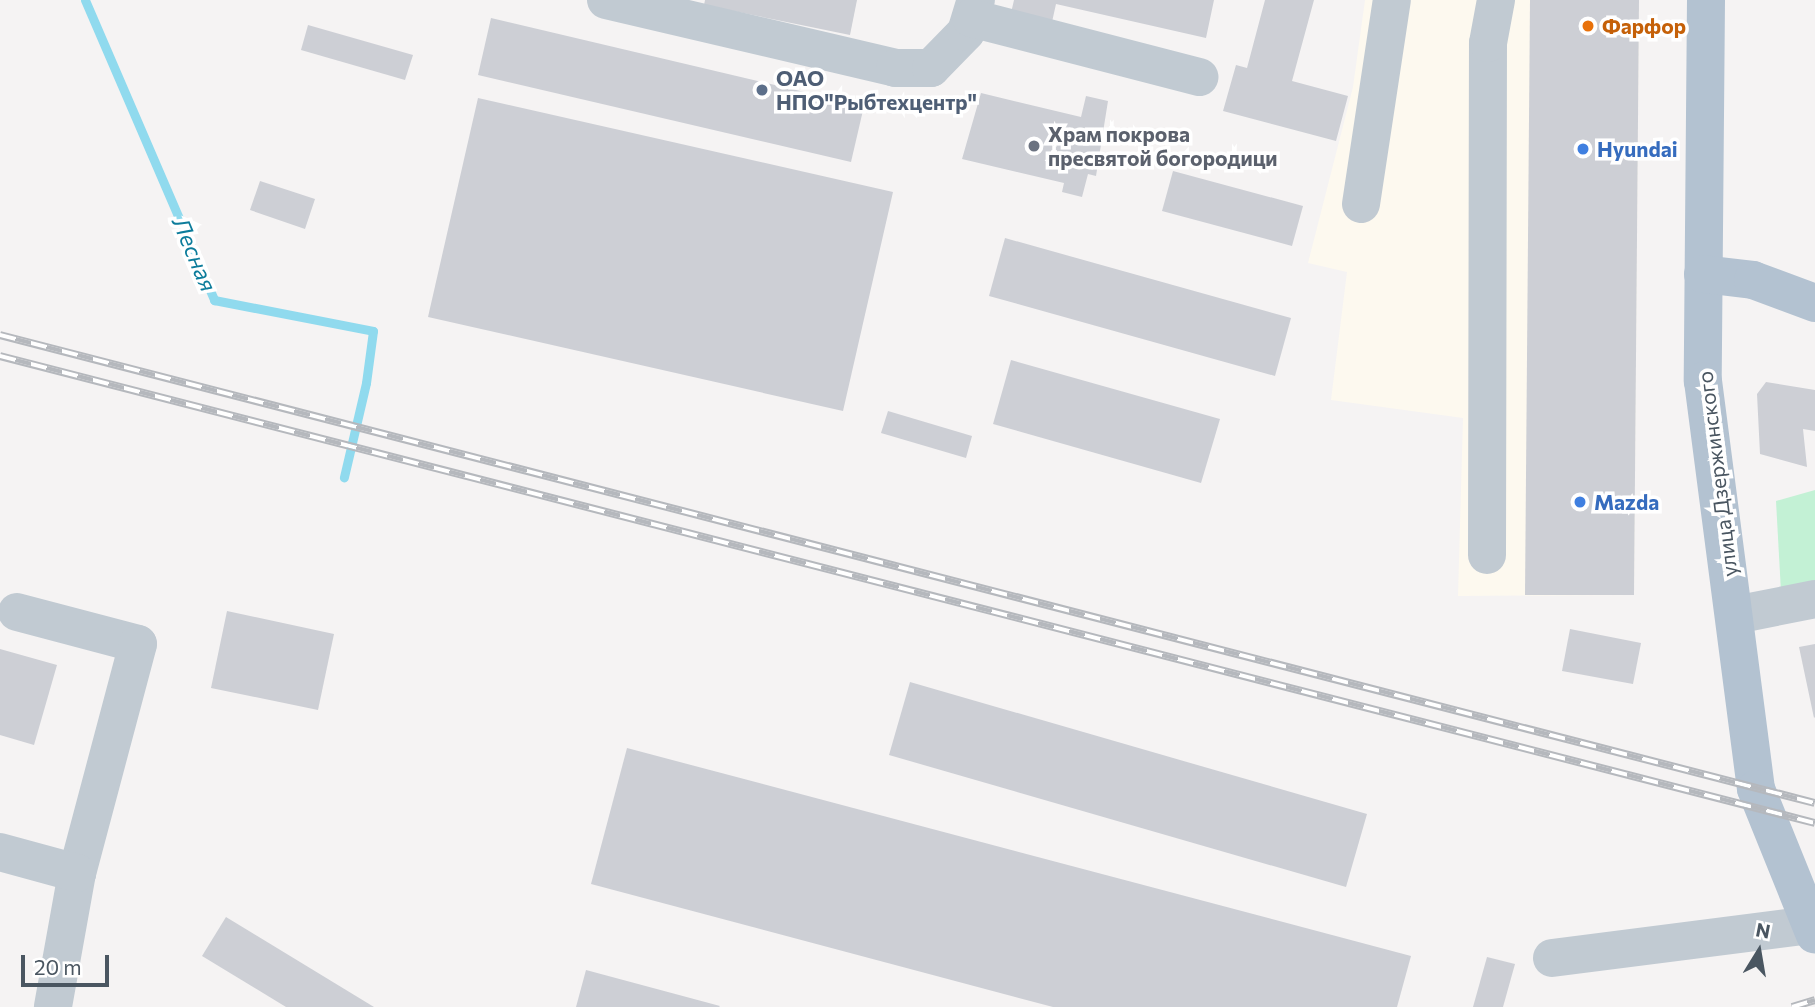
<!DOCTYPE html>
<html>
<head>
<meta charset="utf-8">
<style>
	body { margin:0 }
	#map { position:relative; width:1815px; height:1007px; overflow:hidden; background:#f5f3f3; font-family:Commissioner,sans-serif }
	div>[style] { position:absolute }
	.commercial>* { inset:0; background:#fdf9ef }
	.green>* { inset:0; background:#c3f1d5 }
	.stream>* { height:9px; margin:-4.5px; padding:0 4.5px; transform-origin:4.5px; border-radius:4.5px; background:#90daee }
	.building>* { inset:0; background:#cdcfd5 }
	.minor>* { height:38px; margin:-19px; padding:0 19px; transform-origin:19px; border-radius:19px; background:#c1cad2 }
	.major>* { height:38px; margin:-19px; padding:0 19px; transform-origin:19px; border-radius:19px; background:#b3c2d1 }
	.rail>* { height:8px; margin-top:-4px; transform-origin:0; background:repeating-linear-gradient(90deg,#fff 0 16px,#b5b8bd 0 32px); box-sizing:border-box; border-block:2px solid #b5b8bd }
	.dots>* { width:19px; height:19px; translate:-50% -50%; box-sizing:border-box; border:4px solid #fff; border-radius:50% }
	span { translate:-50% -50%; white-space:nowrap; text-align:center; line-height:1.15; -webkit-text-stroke:7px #fff; paint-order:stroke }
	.food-label { font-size:21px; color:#c56008; font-weight:700 }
	.left { translate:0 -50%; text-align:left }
	.service-label { font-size:21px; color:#4e5e75; font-weight:700 }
	.worship-label { font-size:21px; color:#5b616d; font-weight:700 }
	.shop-label { font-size:21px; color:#366cbe; font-weight:700 }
	.street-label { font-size:21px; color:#4a5661 }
	.water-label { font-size:23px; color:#0c7c9b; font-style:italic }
	.north { position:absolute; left:1724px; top:916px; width:70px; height:70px; -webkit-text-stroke:5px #fff; paint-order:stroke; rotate:11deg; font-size:19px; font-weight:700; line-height:28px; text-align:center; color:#4a5661 }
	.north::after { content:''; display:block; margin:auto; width:24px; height:32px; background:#4a5661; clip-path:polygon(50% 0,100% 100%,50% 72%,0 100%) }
	.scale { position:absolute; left:21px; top:955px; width:88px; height:32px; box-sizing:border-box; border:4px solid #4a5661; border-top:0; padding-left:9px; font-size:21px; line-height:24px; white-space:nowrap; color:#4a5661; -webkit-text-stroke:5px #fff; paint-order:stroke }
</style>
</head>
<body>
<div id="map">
	<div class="commercial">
		<div style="clip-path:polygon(1365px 0,1639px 0,1634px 595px,1458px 596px,1463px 418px,1331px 400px,1347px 272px,1308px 263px,1353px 87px)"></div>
	</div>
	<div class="green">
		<div style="clip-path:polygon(1815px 490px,1815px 608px,1782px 610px,1776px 501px)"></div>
	</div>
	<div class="stream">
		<div style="left:85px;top:0;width:327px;rotate:66.7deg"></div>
		<div style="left:214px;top:300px;width:162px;rotate:11deg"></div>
		<div style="left:373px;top:331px;width:52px;rotate:97.7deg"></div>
		<div style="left:366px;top:383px;width:97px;rotate:103.2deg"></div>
	</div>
	<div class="building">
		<div style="clip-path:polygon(705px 0,857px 0,850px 35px,704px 5px)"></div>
		<div style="clip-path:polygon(1014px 0,1214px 0,1206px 38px,1056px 4px,1052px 22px,1011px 13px)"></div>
		<div style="clip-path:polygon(1265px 0,1314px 0,1292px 81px,1348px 96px,1336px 141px,1223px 111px,1236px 65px,1247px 68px)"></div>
		<div style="clip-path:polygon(1530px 0,1639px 0,1634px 595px,1525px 595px)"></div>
		<div style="clip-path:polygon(491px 18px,864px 106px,851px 162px,478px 75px)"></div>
		<div style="clip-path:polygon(308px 25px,413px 55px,405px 80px,301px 50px)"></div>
		<div style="clip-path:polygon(981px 93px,1081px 117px,1086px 96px,1108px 101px,1096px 176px,1088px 174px,1082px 197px,1062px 192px,1064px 183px,962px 159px)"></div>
		<div style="clip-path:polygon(478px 98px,893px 192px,843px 411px,428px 317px)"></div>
		<div style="clip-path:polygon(1173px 171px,1303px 206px,1292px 246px,1162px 211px)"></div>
		<div style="clip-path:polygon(260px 181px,315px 199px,305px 229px,250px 210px)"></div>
		<div style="clip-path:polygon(1005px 238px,1291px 318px,1275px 376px,989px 296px)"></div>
		<div style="clip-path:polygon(1011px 360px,1220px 419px,1201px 483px,993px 424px)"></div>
		<div style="clip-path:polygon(1766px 382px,1815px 390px,1815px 431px,1803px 429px,1807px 467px,1760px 454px,1757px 394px)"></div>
		<div style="clip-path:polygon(888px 411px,972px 436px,966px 458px,881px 433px)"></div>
		<div style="clip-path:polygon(227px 611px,334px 634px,318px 710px,211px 688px)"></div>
		<div style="clip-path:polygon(1570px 629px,1641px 643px,1633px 684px,1562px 671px)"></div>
		<div style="clip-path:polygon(1815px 644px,1815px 717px,1814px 718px,1799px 647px)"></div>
		<div style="clip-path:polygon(0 649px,57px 665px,34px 745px,0 735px)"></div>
		<div style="clip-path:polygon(910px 682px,1367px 814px,1346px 887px,889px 755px)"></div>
		<div style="clip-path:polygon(627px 748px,1411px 956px,1397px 1007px,1053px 1007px,591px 884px)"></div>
		<div style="clip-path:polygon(226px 917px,374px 1007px,286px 1007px,202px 956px)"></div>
		<div style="clip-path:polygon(1487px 957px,1515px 964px,1503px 1007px,1473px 1007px)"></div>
		<div style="clip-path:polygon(586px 970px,720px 1006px,719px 1007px,576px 1007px)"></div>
	</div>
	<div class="minor">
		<div style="left:606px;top:0;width:297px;rotate:13.2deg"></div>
		<div style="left:895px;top:68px;width:36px"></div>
		<div style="left:931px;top:68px;width:50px;rotate:-45.8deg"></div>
		<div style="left:966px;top:32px;width:34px;rotate:-73deg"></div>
		<div style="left:971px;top:18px;width:236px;rotate:14.5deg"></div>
		<div style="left:1361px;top:204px;width:206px;rotate:-81.4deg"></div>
		<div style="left:1487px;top:555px;width:512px;rotate:-89.89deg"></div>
		<div style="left:1488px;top:43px;width:44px;rotate:-79.5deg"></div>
		<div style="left:17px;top:612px;width:125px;rotate:14.8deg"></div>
		<div style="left:138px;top:644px;width:237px;rotate:104.9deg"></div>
		<div style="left:77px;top:873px;width:136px;rotate:100.2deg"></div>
		<div style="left:1735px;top:615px;width:82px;rotate:-11.3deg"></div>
		<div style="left:0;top:852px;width:80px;rotate:15.3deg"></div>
		<div style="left:1552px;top:958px;width:261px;rotate:-7.3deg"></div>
	</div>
	<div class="major">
		<div style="left:1706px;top:0;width:381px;rotate:90.5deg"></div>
		<div style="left:1703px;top:381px;width:411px;rotate:82.6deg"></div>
		<div style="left:1756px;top:789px;width:157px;rotate:68deg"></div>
		<div style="left:1703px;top:274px;width:50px;rotate:6.8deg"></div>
		<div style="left:1753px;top:280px;width:66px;rotate:20.4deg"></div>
	</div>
	<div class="rail">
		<div style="left:0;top:335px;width:1874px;rotate:14.46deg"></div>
		<div style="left:0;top:356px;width:1874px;rotate:14.43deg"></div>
		<div style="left:1792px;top:1007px;width:24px;rotate:-17deg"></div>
	</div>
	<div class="dots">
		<div style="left:1588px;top:26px;background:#e8710a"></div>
		<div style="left:762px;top:90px;background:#5c6f8a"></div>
		<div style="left:1034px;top:146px;background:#6b7280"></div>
		<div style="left:1583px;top:149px;background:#3f7fe0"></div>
		<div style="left:1580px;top:502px;background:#3f7fe0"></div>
	</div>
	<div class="food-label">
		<span class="left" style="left:1602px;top:26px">Фарфор</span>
	</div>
	<div class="service-label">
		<span class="left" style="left:776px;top:90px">ОАО<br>НПО"Рыбтехцентр"</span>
	</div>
	<div class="worship-label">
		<span class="left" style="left:1048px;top:146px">Храм покрова<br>пресвятой богородици</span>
	</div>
	<div class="shop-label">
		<span class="left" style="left:1597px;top:149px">Hyundai</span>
		<span class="left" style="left:1594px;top:502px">Mazda</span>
	</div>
	<div class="street-label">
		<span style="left:1717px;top:474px;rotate:-97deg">улица Дзержинского</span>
	</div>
	<div class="water-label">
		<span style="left:195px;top:254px;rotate:67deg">Лесная</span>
	</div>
	<div class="north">N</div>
	<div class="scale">20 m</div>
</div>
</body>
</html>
